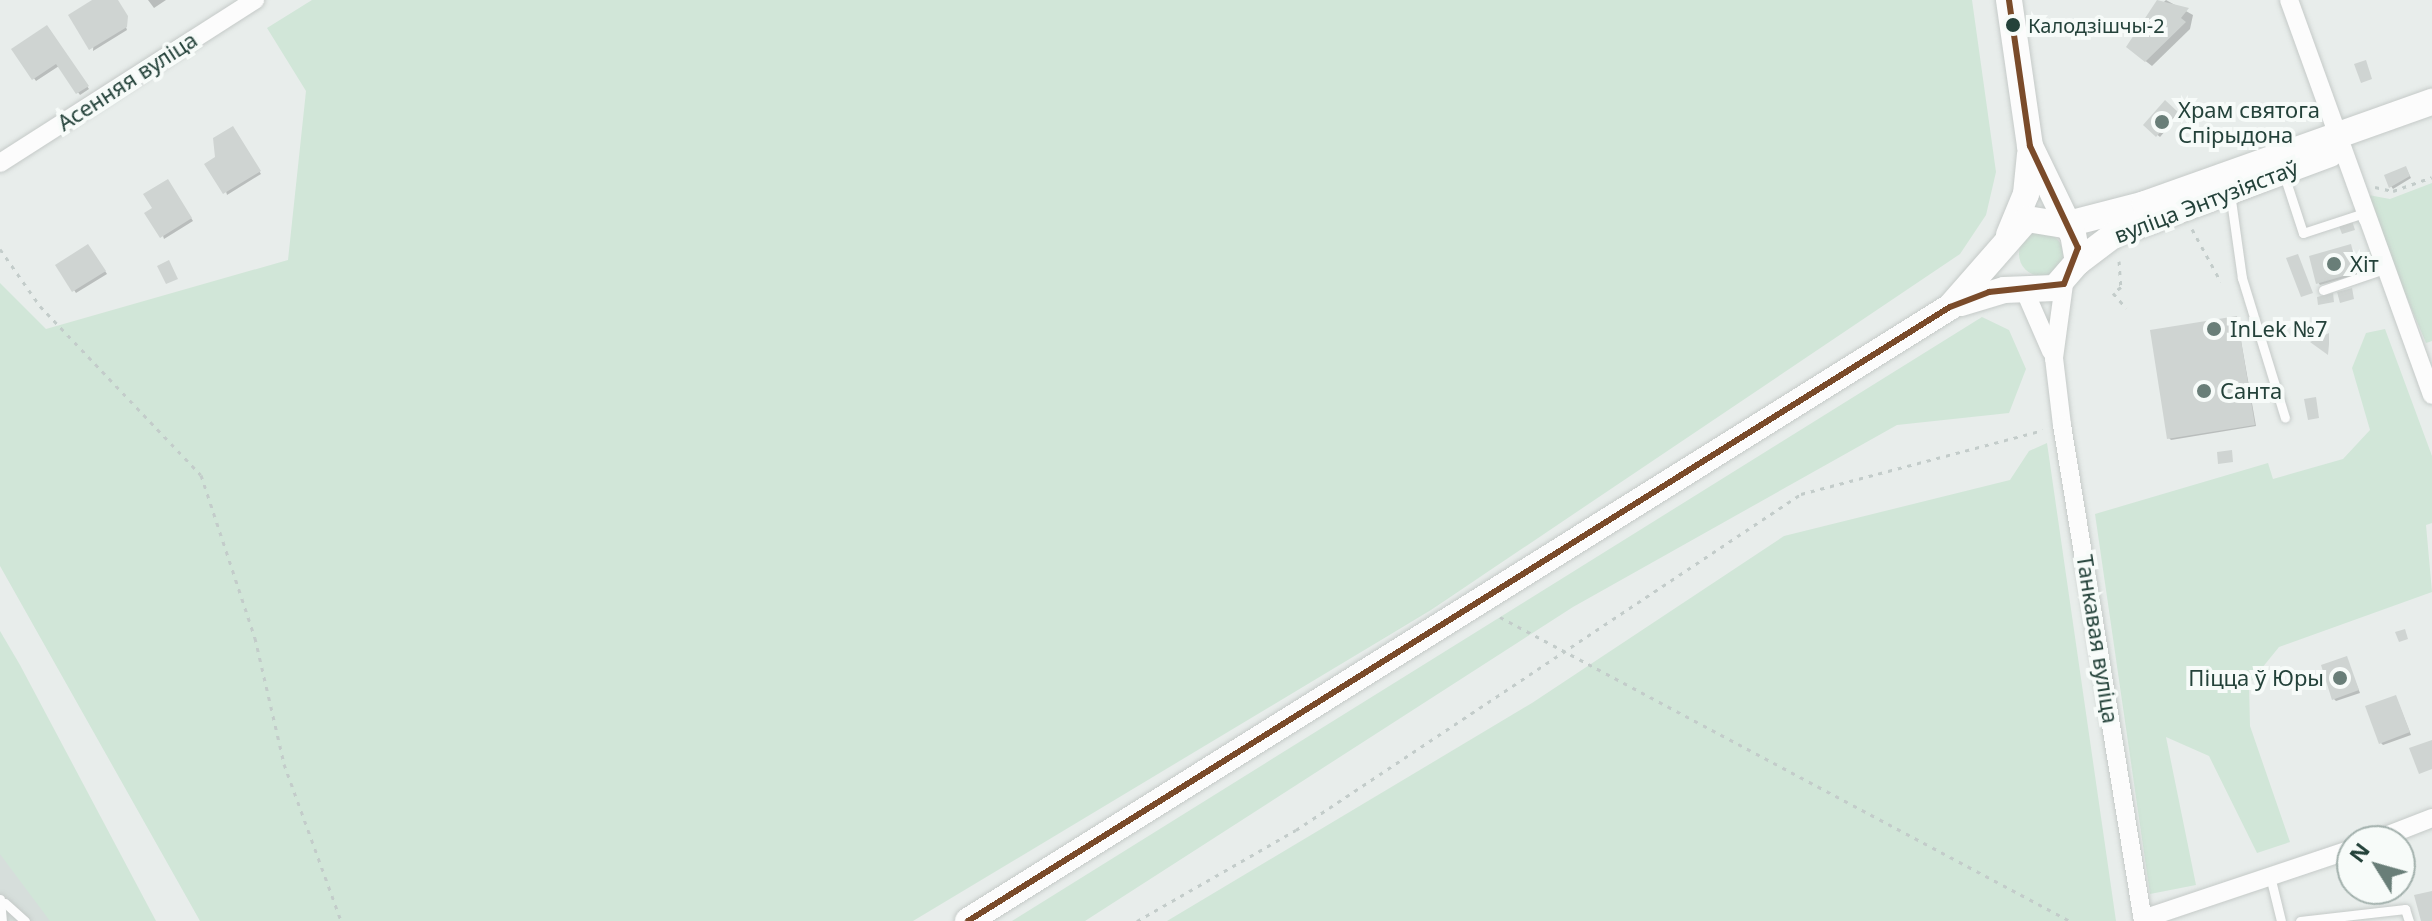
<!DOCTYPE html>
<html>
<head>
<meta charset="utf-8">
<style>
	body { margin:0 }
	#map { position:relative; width:2432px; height:921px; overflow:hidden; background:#e8edeb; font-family:"Noto Sans",sans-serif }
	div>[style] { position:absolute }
	.built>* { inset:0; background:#d6dedb }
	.green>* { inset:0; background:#d1e6d8 }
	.round { border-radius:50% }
	.shadow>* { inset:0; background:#0003 }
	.building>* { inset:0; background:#cfd4d2 }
	.path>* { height:3px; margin-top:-1.5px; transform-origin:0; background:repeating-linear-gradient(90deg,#c3ccca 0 4px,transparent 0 10px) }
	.roads { filter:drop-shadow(0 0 2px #c5cac8) drop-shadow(0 0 2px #c5cac8) }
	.lane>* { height:9px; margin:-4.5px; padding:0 4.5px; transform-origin:4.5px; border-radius:4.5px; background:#fcfcfc }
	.street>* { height:18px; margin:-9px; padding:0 9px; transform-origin:9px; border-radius:9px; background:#fcfcfc }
	.secondary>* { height:26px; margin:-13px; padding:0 13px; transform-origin:13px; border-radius:13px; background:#fcfcfc }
	.bus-1>* { height:6px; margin:-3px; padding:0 3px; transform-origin:3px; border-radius:3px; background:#7a4b2a }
	.dots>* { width:22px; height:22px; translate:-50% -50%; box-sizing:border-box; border:4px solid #f7fbf9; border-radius:50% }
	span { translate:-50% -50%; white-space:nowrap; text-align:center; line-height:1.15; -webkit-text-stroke:8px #f7fbf9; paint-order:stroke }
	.bus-label { font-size:20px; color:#24423a }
	.left { translate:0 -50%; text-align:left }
	.street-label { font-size:22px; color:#24423a }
	.poi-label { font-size:22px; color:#24423a }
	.right { translate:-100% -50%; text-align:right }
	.north { position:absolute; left:2336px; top:825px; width:80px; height:80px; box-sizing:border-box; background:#f7fbf9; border:2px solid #a3b1ad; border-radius:50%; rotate:307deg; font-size:22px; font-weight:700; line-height:32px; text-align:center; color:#24423a }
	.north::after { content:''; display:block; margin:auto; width:28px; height:36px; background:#697e78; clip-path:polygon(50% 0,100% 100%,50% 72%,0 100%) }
</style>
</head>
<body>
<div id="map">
	<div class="built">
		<div style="clip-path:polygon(0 842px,77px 921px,0 921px)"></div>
	</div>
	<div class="green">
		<div style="clip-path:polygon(312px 0,1972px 0,1996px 172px,1986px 215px,1960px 254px,1431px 610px,913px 921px,200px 921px,0 566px,0 283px,46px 329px,288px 260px,306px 91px,267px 28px)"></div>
		<div style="clip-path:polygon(2432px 183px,2432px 341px,2426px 343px,2363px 194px,2390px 199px)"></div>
		<div class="round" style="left:2019px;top:232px;width:44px;height:44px"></div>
		<div style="clip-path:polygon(1982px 317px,2009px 330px,2026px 369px,2009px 413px,1897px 425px,1573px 607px,1085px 921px,1012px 921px)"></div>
		<div style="clip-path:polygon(2385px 329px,2432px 456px,2432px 523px,2426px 525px,2432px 592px,2279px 647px,2249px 684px,2250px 726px,2290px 842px,2257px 853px,2209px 756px,2166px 737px,2196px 885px,2150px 894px,2095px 514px,2268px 463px,2273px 479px,2343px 459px,2370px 430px,2352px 368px,2366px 333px)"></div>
		<div style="clip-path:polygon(2047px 443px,2116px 921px,1167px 921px,1532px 703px,1784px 536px,2010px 480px,2029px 451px)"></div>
		<div style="clip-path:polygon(0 631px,20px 665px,156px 921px,50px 921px,0 854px)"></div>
	</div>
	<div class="shadow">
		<div style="clip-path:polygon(96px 0,116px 0,127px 30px,93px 51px)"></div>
		<div style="clip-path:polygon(148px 0,166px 0,154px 8px)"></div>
		<div style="clip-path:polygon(2166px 0,2193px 15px,2190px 29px,2152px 66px,2134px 52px,2138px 26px)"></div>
		<div style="clip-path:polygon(49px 29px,89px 89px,80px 95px,59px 66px,36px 81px,14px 50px)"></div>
		<div style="clip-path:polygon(2165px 103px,2179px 115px,2160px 137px,2146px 125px)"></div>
		<div style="clip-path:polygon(234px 130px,261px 174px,227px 195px,217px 158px)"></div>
		<div style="clip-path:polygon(2406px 168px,2411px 178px,2393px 189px,2391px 186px)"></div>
		<div style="clip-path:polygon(169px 183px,193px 221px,164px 239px,155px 209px)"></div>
		<div style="clip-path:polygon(2350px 246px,2359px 274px,2320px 285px,2318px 282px)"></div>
		<div style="clip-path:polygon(90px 248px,107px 274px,76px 293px,74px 290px)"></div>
		<div style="clip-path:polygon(2237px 318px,2256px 426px,2171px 440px,2169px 438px)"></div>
		<div style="clip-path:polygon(2346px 658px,2360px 693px,2336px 701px,2334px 699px)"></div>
		<div style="clip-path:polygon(2396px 697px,2411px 735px,2383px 745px,2381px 743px)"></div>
	</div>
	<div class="building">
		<div style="clip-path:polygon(92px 0,118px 0,128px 16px,127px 27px,89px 50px,68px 15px)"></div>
		<div style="clip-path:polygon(2157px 0,2189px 8px,2181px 18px,2186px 22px,2145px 62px,2126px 47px)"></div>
		<div style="clip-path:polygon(47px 25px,89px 86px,76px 94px,56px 64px,32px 80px,11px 49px)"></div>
		<div style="clip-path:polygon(2366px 60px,2372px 79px,2361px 83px,2354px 64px)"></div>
		<div style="clip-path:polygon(2165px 100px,2178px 112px,2156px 137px,2143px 125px)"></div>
		<div style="clip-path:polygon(233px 126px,261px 171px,223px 194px,204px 164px,215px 157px,213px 138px)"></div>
		<div style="clip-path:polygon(2406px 166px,2410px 176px,2389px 188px,2384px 175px)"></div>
		<div style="clip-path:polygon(168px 179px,192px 218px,160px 238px,144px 213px,152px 208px,143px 194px)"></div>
		<div style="clip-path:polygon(2352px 221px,2355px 230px,2342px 234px,2339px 226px)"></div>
		<div style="clip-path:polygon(88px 244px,106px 271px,72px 292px,55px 265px)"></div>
		<div style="clip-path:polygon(2351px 244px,2358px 272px,2316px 284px,2309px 256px)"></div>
		<div style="clip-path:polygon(2298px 254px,2313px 293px,2301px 297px,2286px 258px)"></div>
		<div style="clip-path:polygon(169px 260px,178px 279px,166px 284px,157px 266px)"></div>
		<div style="clip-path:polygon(2352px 288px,2354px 299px,2340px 303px,2337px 292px)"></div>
		<div style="clip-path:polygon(2333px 293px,2334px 302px,2318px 305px,2317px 297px)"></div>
		<div style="clip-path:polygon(2237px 316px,2255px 425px,2167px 439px,2150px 330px)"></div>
		<div style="clip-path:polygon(2329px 333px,2329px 344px,2328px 355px,2310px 342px)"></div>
		<div style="clip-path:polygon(2316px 397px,2319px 418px,2308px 420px,2304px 399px)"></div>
		<div style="clip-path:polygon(2232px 450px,2233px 462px,2218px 464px,2217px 452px)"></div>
		<div style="clip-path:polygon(2405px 629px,2408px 639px,2399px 642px,2395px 632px)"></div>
		<div style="clip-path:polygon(2347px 656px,2359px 690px,2332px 700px,2321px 665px)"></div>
		<div style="clip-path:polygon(2396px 695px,2410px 732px,2379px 744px,2365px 706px)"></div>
		<div style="clip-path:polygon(2432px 740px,2432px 769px,2419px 774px,2409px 748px)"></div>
		<div style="clip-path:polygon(2432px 891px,2432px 921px,2421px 921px,2414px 895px)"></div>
	</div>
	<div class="path">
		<div style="left:2375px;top:187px;width:18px;rotate:13deg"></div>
		<div style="left:2393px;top:191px;width:41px;rotate:-19.7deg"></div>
		<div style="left:2192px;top:229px;width:60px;rotate:61.3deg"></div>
		<div style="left:0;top:249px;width:70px;rotate:54.9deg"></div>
		<div style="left:40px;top:306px;width:233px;rotate:46.4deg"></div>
		<div style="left:201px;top:475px;width:172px;rotate:71.7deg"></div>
		<div style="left:255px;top:638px;width:129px;rotate:77deg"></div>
		<div style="left:284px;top:764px;width:167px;rotate:70deg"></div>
		<div style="left:2119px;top:261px;width:26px;rotate:86deg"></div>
		<div style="left:2121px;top:287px;width:10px;rotate:143deg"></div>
		<div style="left:2113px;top:293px;width:20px;rotate:49deg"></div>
		<div style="left:1500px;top:617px;width:646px;rotate:28.07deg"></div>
		<div style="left:1137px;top:921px;width:183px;rotate:-29.8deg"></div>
		<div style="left:1296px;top:830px;width:607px;rotate:-33.64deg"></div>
		<div style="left:1801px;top:494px;width:250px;rotate:-14.8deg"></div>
	</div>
	<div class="roads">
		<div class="lane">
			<div style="left:2284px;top:175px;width:61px;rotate:71.9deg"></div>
			<div style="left:2303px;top:233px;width:61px;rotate:-18.1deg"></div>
			<div style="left:2361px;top:214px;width:6px;rotate:72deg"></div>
			<div style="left:2230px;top:193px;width:86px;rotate:82deg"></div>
			<div style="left:2242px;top:278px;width:146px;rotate:72.9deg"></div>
			<div style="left:2323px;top:290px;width:61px;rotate:-19deg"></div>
			<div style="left:2381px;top:270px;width:6px;rotate:-108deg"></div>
			<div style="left:2271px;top:880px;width:42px;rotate:76.3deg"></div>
			<div style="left:0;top:899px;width:22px;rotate:85deg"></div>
			<div style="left:5px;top:903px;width:27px;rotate:42deg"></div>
			<div style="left:2300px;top:921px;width:106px;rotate:-6.5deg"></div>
			<div style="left:2405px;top:909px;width:13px;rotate:72deg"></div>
		</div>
		<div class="street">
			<div style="left:2289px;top:0;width:420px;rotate:70.1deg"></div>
			<div style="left:0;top:163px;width:303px;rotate:-32.6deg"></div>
			<div style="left:2064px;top:284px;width:75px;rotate:97.7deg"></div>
			<div style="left:2054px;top:358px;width:67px;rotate:83.2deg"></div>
			<div style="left:2062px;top:425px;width:503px;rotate:80.73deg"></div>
			<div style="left:2023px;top:287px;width:70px;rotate:66.4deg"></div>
			<div style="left:2373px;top:841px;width:63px;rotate:-21.3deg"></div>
			<div style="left:2143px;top:919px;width:220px;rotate:-18.5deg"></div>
		</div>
		<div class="secondary">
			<div style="left:2064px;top:225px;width:84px;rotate:-14.5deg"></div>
			<div style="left:2145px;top:204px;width:305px;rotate:-19.6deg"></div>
			<div style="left:2009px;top:235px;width:44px;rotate:-67.5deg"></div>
			<div style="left:2026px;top:194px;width:40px;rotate:-84.3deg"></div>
			<div style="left:2078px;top:262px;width:46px;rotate:-37.1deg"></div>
			<div style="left:2115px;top:234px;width:229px;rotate:-20.4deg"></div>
			<div style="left:1961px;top:303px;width:45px;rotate:-16.8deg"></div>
			<div style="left:2004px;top:290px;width:51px;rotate:-2.2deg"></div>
			<div style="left:2055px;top:288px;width:35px;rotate:-49deg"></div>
			<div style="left:2078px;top:262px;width:27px;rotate:-100deg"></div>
			<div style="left:2073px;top:235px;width:99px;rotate:-115.8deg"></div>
			<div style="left:2030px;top:146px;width:148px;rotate:-98.2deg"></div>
			<div style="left:968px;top:921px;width:1158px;rotate:-32.02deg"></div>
			<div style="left:1950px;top:307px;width:117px;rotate:-48.8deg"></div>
			<div style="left:2027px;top:219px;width:37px;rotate:9deg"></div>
		</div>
	</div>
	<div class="bus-1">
		<div style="left:968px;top:921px;width:1158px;rotate:-32.02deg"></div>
		<div style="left:1950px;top:307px;width:42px;rotate:-21deg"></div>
		<div style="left:1989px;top:292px;width:75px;rotate:-6.1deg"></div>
		<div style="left:2064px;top:284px;width:39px;rotate:-69deg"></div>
		<div style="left:2078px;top:248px;width:113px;rotate:-115.2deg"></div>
		<div style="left:2030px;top:146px;width:148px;rotate:-98.2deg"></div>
	</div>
	<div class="dots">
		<div style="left:2013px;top:25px;background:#24423a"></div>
		<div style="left:2162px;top:122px;background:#697e78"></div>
		<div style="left:2334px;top:264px;background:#697e78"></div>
		<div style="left:2214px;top:329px;background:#697e78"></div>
		<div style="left:2204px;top:391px;background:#697e78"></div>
		<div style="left:2340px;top:678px;background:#697e78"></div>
	</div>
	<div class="bus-label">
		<span class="left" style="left:2028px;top:25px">Калодзішчы-2</span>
	</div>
	<div class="street-label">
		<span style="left:127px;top:81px;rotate:-33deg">Асенняя вуліца</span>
		<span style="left:2206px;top:201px;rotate:-21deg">вуліца Энтузіястаў</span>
		<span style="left:2098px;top:639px;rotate:81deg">Танкавая вуліца</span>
	</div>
	<div class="poi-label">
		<span class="left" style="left:2178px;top:122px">Храм святога<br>Спірыдона</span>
		<span class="left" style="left:2350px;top:264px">Хіт</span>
		<span class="left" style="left:2230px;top:329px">InLek №7</span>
		<span class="left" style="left:2220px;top:391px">Санта</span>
		<span class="right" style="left:2324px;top:678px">Піцца ў Юры</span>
	</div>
	<div class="north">N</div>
</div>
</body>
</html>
